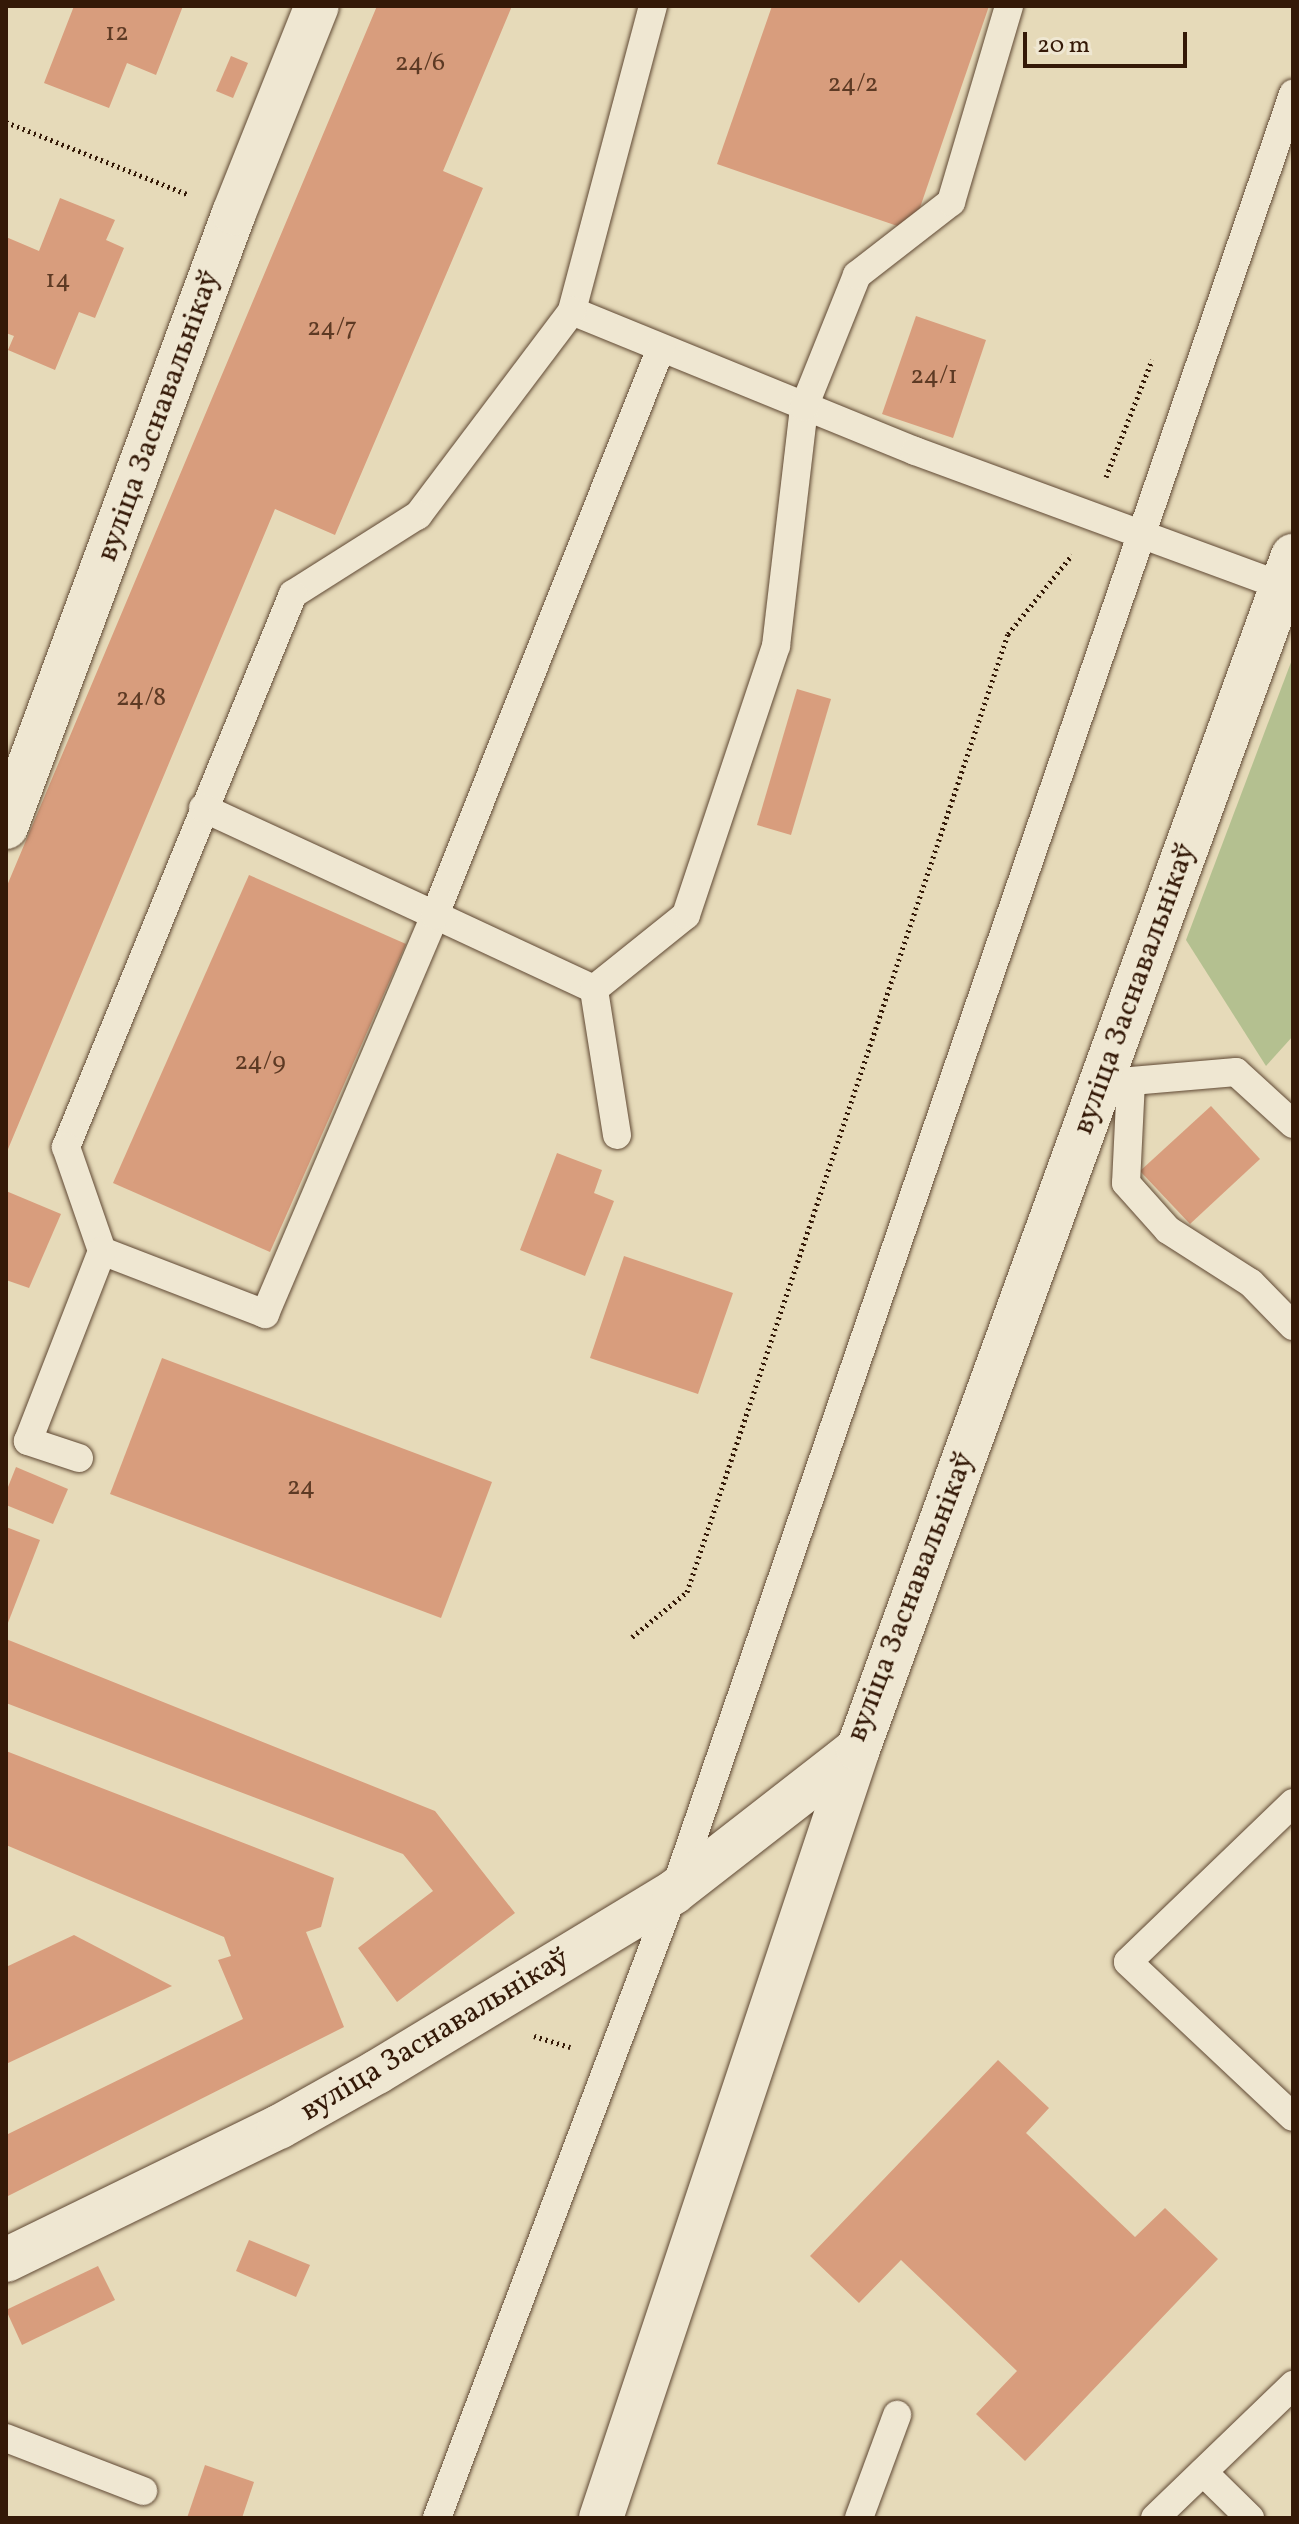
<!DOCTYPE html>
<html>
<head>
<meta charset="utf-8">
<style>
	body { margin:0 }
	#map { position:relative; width:1299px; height:2524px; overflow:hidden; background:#e6dab9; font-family:Vollkorn,serif }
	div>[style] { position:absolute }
	.green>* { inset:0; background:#b4c090 }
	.building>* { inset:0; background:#d89d7d }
	.path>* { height:5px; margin-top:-2.5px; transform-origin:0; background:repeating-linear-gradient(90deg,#341907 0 2px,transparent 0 6px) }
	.roads { filter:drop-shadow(0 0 2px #604934) drop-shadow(0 0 2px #604934) }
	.lane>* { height:28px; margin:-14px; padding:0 14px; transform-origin:14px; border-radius:14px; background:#efe7d2 }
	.street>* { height:44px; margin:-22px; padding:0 22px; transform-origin:22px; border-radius:22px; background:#efe7d2 }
	.secondary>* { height:44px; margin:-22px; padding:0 22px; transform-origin:22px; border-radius:22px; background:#efe7d2 }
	span { translate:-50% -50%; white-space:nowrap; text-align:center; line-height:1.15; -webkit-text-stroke:7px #efe7d2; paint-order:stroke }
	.number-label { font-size:26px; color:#5d3a24 }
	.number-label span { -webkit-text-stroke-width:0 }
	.street-label { font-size:30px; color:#341907 }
	.frame { position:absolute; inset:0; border:8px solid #341907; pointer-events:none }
	.scale { position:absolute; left:1023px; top:32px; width:164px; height:36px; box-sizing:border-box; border:4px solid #341907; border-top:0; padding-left:10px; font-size:24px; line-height:28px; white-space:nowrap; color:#341907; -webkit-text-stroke:6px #efe7d2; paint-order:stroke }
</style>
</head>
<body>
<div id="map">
	<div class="green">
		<div style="clip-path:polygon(1293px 657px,1293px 1036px,1266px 1066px,1186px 940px)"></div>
	</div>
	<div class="building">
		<div style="clip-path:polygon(74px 6px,183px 6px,156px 75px,127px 63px,109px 108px,44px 83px)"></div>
		<div style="clip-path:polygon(377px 6px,512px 6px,443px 171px,483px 188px,335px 535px,275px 509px,6px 1154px,6px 888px)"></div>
		<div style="clip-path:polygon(772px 6px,989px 6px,912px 231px,717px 164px)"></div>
		<div style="clip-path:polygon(231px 56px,248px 63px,233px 98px,216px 91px)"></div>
		<div style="clip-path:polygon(60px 198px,115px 220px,106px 240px,124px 248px,95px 318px,79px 312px,55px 370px,8px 350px,14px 336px,6px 333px,6px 237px,39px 251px)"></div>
		<div style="clip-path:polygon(916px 316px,986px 340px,953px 438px,882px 414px)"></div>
		<div style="clip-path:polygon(797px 689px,831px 699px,791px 835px,757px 825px)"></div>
		<div style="clip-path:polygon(249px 875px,406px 944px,270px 1252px,113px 1183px)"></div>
		<div style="clip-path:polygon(1211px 1106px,1260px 1159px,1190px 1224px,1140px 1171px)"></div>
		<div style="clip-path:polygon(557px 1153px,602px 1170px,594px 1193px,614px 1201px,585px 1276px,520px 1250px)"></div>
		<div style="clip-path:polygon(6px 1191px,61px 1214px,29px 1288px,6px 1280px)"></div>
		<div style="clip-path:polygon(624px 1256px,733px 1293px,698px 1394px,590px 1358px)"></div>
		<div style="clip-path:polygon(162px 1358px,492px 1482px,441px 1618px,110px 1494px)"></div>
		<div style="clip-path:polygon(16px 1467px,68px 1489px,53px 1524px,6px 1505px,6px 1492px)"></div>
		<div style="clip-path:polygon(6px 1527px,40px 1540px,6px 1628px)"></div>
		<div style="clip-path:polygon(6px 1639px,435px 1811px,515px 1913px,397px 2002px,358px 1948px,433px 1891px,403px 1854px,6px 1703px)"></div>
		<div style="clip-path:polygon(6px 1751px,334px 1878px,321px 1927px,306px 1932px,344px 2027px,6px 2197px,6px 2135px,243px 2019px,218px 1960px,231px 1956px,224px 1937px,6px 1845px)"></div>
		<div style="clip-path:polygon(74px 1935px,172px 1986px,6px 2064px,6px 1967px)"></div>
		<div style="clip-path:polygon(998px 2060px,1049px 2108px,1026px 2133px,1135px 2237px,1165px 2208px,1218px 2259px,1025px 2461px,976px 2414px,1017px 2371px,901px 2260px,859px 2303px,810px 2256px)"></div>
		<div style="clip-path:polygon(249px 2240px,310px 2265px,296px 2297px,236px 2271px)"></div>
		<div style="clip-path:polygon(98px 2266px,115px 2300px,22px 2345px,6px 2310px)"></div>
		<div style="clip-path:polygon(205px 2465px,254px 2482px,242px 2518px,187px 2518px)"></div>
	</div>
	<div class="path">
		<div style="left:6px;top:122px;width:195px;rotate:21.7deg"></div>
		<div style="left:1106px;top:477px;width:126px;rotate:-68.5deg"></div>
		<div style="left:632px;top:1637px;width:71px;rotate:-39.3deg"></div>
		<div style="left:687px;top:1592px;width:1010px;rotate:-71.48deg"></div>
		<div style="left:1008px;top:634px;width:102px;rotate:-51deg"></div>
		<div style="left:534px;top:2036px;width:38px;rotate:17deg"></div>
	</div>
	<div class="roads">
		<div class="lane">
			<div style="left:653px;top:6px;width:316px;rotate:104.9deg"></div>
			<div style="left:572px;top:311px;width:370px;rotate:22.2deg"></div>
			<div style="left:915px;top:451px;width:391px;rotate:20.2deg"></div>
			<div style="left:572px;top:311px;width:256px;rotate:127deg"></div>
			<div style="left:418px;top:515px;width:148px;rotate:147.7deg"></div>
			<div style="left:293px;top:594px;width:598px;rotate:112.32deg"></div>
			<div style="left:66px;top:1147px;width:110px;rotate:70.9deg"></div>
			<div style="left:102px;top:1251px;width:175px;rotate:21.1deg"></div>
			<div style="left:265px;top:1314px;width:434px;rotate:-66.9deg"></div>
			<div style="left:435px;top:915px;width:175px;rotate:25deg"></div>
			<div style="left:203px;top:808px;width:255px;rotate:24.8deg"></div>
			<div style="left:435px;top:915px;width:610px;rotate:-68.27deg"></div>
			<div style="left:1293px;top:1124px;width:77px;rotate:-137.6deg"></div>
			<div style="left:1236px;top:1072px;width:105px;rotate:175.1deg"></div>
			<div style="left:1131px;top:1081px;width:102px;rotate:92.8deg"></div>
			<div style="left:1126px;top:1183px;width:63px;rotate:48.2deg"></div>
			<div style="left:1168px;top:1230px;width:98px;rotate:32.6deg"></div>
			<div style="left:1251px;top:1283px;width:60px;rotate:45.7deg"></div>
			<div style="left:617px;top:1135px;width:148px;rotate:-99deg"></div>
			<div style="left:594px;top:989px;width:118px;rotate:-38.8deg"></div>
			<div style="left:686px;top:915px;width:284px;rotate:-71.5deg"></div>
			<div style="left:776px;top:646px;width:241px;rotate:-83.3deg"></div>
			<div style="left:804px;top:407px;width:142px;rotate:-68.1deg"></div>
			<div style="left:857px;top:275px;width:119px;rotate:-37.8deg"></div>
			<div style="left:951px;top:202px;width:204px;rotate:-73.5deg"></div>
			<div style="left:79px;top:1458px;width:54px;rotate:-161.6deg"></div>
			<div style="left:28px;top:1441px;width:204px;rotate:-68.7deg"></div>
			<div style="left:1293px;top:1803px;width:229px;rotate:136.1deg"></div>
			<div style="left:1128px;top:1962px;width:226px;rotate:43.2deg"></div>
			<div style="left:6px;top:2438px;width:147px;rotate:21.1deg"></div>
			<div style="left:1203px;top:2472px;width:66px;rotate:44.4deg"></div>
			<div style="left:437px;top:2518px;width:669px;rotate:-69.26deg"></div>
			<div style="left:674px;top:1892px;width:1902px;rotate:-71deg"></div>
			<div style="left:859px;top:2518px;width:110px;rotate:-69.7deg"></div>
			<div style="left:1155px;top:2518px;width:192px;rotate:-43.9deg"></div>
		</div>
		<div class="street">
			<div style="left:6px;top:827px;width:655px;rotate:-69.63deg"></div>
			<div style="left:234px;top:213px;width:223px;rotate:-68.2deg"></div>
		</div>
		<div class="secondary">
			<div style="left:6px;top:2260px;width:304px;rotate:-26deg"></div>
			<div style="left:279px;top:2127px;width:112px;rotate:-29.3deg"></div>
			<div style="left:377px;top:2072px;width:347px;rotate:-31.2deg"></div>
			<div style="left:674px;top:1892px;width:233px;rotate:-37.9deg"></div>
			<div style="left:601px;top:2518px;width:811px;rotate:-71.52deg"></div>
			<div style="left:858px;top:1749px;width:1270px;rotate:-69.97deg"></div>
		</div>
	</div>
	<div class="number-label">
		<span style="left:117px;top:34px">12</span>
		<span style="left:420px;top:64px">24/6</span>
		<span style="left:853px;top:85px">24/2</span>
		<span style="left:58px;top:281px">14</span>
		<span style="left:332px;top:329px">24/7</span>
		<span style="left:934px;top:377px">24/1</span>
		<span style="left:141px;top:699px">24/8</span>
		<span style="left:260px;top:1063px">24/9</span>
		<span style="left:301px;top:1488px">24</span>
	</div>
	<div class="street-label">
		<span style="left:159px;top:416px;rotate:-70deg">вуліца Заснавальнікаў</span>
		<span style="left:1135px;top:989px;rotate:-70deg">вуліца Заснавальнікаў</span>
		<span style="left:911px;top:1597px;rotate:-69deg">вуліца Заснавальнікаў</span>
		<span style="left:435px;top:2035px;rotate:-31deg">вуліца Заснавальнікаў</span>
	</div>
	<div class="frame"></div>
	<div class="scale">20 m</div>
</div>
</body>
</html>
